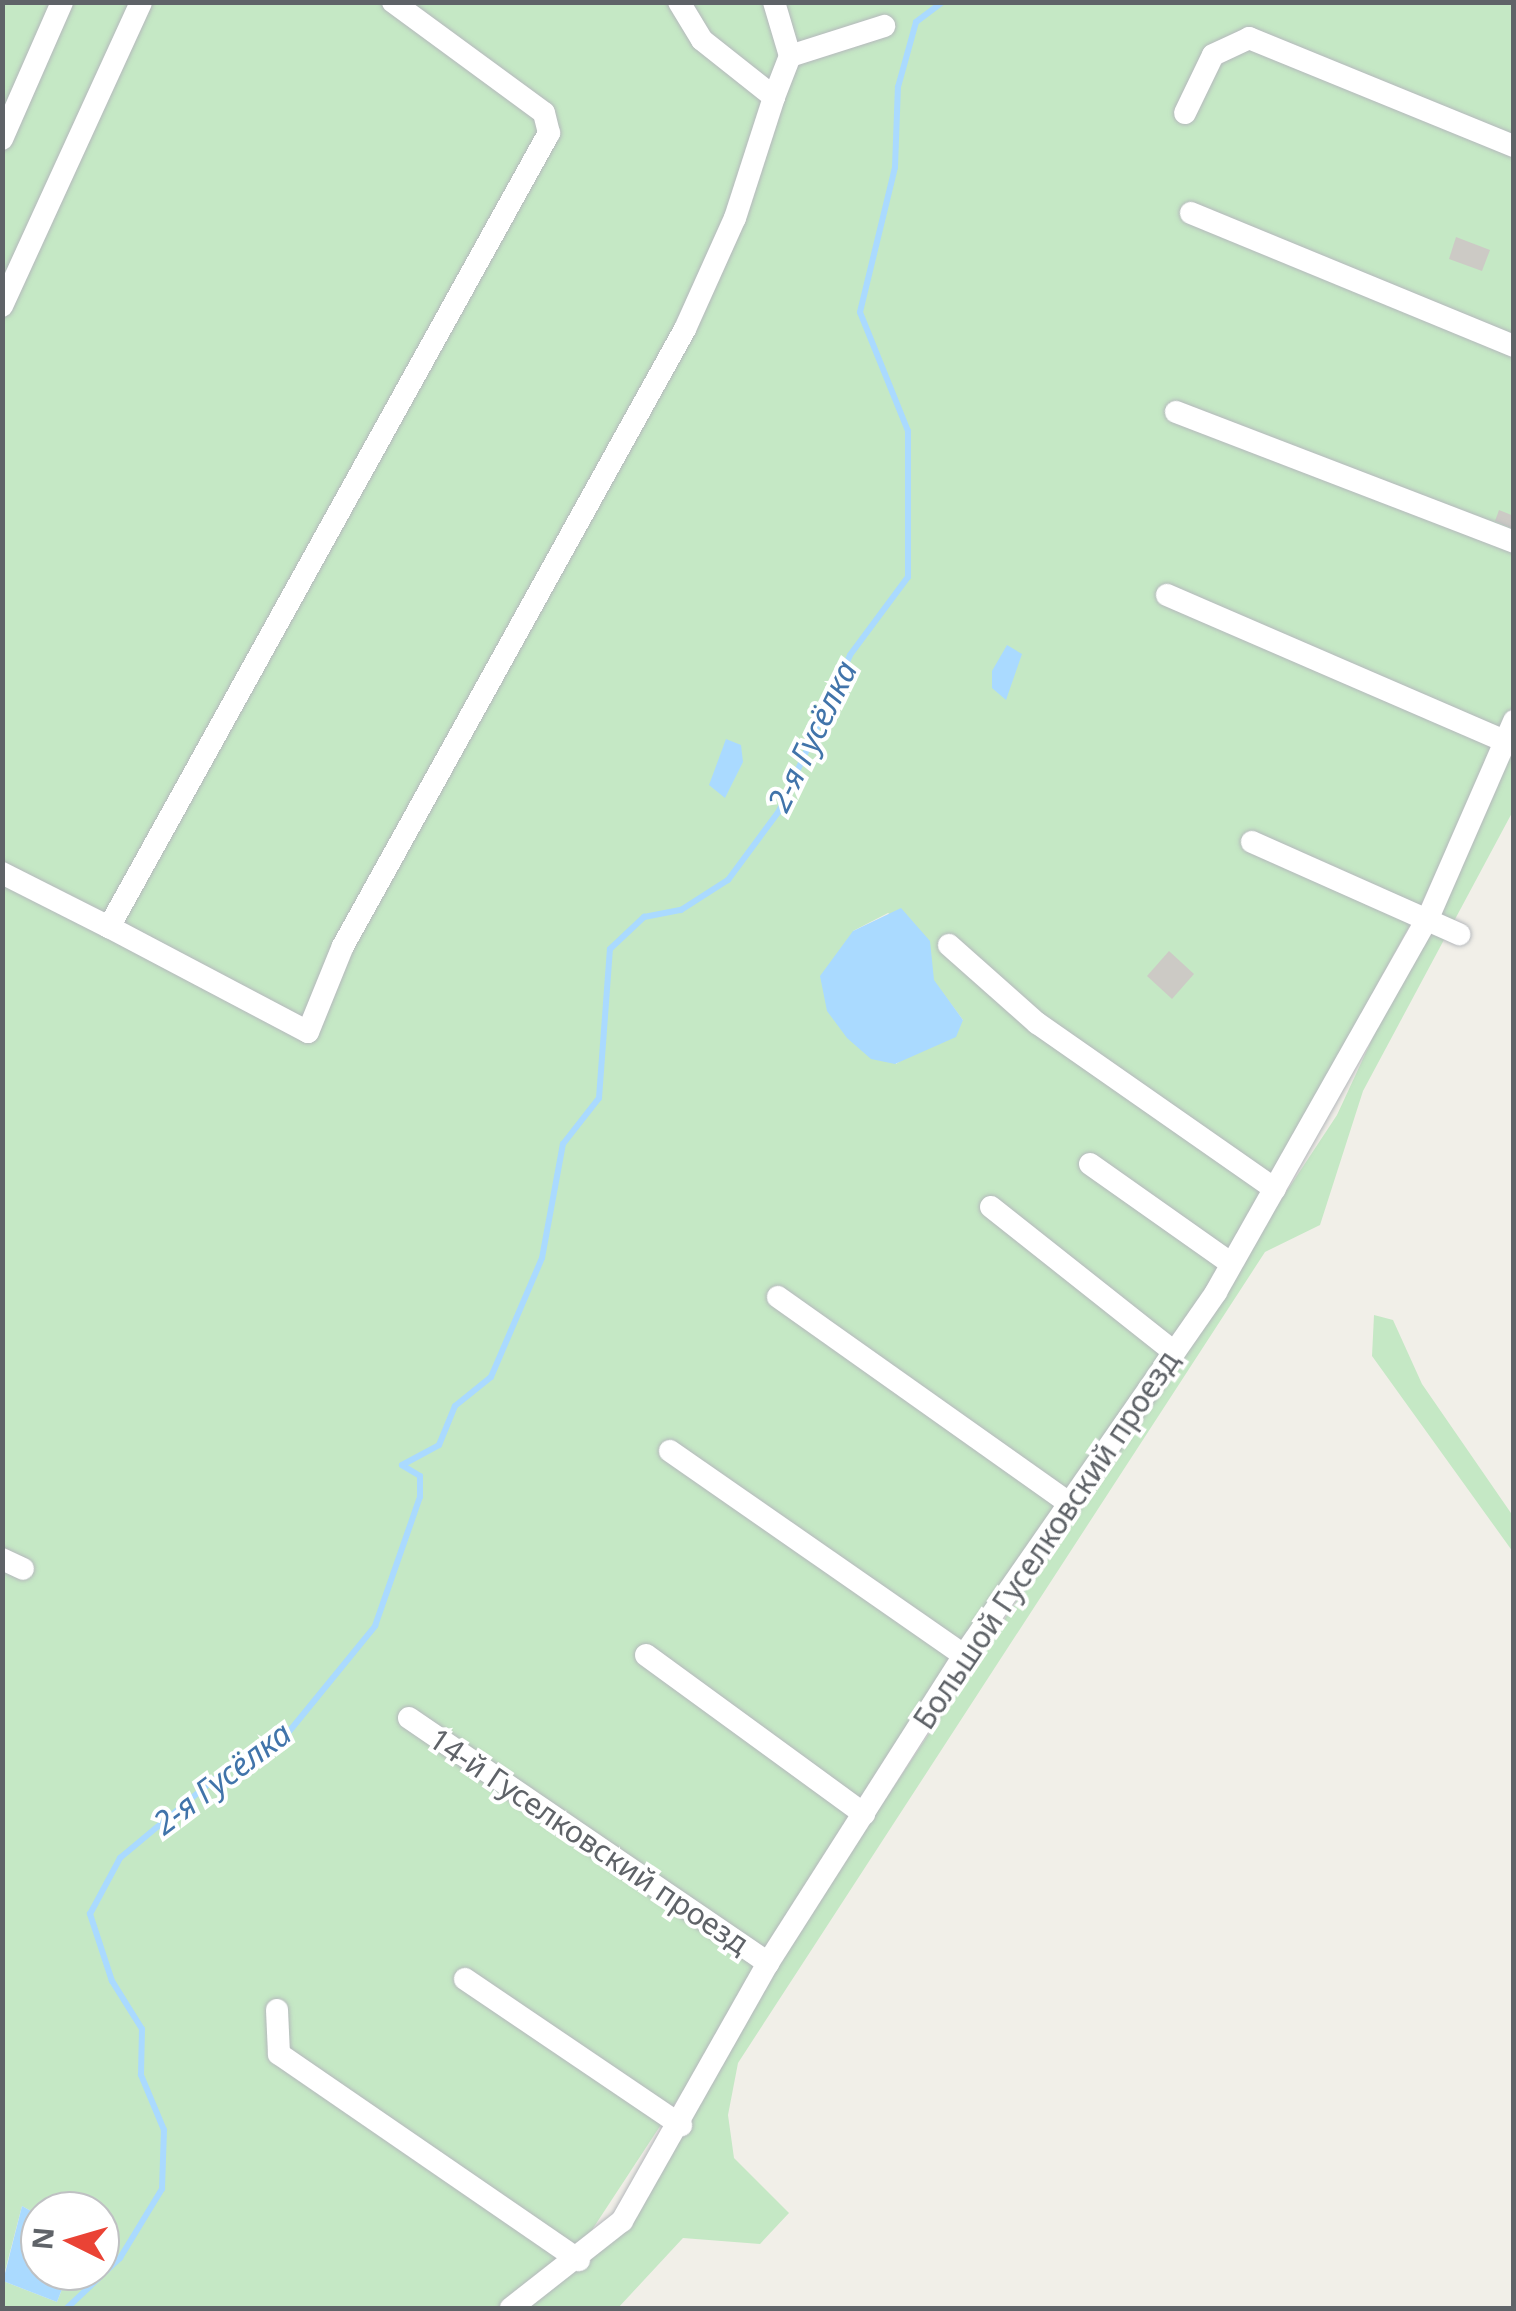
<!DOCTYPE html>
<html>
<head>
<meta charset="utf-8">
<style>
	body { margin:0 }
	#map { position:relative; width:1516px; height:2311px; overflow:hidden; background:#f1efe8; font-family:"Noto Sans",sans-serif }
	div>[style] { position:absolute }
	.green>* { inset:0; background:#c5e8c5 }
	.water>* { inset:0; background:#aadaff }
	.stream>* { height:6px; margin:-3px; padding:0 3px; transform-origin:3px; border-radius:3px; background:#aadaff }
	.building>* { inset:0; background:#cccac5 }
	.roads { filter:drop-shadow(0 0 2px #b5b8bc) drop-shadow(0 0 2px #b5b8bc) }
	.minor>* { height:22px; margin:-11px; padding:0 11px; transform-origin:11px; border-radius:11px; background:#fff }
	span { translate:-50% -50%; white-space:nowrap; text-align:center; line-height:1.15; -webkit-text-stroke:8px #fff; paint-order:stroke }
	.street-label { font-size:30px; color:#5f6368 }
	.water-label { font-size:32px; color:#4174aa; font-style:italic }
	.frame { position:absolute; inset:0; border:5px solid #5f6368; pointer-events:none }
	.north { position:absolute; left:20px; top:2191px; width:100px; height:100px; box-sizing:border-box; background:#fff; border:2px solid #bfc1c3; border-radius:50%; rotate:275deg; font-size:28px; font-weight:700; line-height:40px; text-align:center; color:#5f6368 }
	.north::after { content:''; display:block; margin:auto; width:35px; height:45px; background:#ea4335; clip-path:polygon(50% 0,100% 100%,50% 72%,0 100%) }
</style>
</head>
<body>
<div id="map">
	<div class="green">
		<div style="clip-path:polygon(evenodd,2px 3px,1513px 3px,1514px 701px,1496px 745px,1420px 907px,1211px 1286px,588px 2236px,497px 2308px,3px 2308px,3px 2281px,57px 2302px,69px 2271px,100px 2271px,100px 2211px,40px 2216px,22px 2206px,3px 2279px,2px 3px,888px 913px,929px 941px,933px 980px,963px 1020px,896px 1064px,853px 931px,888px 913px)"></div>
		<div style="clip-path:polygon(1513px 734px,1513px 811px,1363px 1091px,1320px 1225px,1265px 1252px,738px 2063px,728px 2115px,734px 2158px,789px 2213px,760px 2244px,683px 2238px,618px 2308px,529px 2308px,631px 2224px,777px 1964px,1337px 1115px)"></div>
		<div style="clip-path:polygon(1374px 1315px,1393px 1320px,1422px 1384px,1513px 1516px,1513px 1552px,1372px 1356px)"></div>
	</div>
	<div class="water">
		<div style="clip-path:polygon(1007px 645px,1022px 654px,1006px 700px,992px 688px,992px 671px)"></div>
		<div style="clip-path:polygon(726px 739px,741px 745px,743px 762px,725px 798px,709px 785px)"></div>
		<div style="clip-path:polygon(901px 908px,930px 941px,934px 980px,963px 1020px,956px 1037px,895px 1064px,871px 1059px,847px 1038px,827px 1011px,820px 976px,853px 931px)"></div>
		<div style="clip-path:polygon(22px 2206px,40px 2216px,40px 2271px,69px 2271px,57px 2302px,3px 2281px)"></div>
	</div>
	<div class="stream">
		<div style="left:67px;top:2308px;width:73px;rotate:-43.3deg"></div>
		<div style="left:120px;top:2258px;width:81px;rotate:-58.7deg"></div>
		<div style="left:162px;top:2189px;width:59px;rotate:-88.1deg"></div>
		<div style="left:164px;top:2130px;width:60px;rotate:-112.7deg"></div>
		<div style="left:141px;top:2075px;width:46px;rotate:-88.8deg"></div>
		<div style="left:142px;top:2029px;width:57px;rotate:-122deg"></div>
		<div style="left:112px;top:1981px;width:71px;rotate:-108.2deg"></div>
		<div style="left:90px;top:1914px;width:64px;rotate:-61.8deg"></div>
		<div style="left:120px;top:1858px;width:134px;rotate:-39.9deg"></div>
		<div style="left:223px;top:1772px;width:68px;rotate:-28.8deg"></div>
		<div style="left:283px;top:1739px;width:146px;rotate:-50.8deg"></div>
		<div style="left:375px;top:1626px;width:137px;rotate:-70.8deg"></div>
		<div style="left:420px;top:1497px;width:21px;rotate:-90deg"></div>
		<div style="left:420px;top:1476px;width:21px;rotate:-149deg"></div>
		<div style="left:402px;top:1465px;width:42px;rotate:-28.4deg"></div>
		<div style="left:439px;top:1445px;width:42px;rotate:-67.7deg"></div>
		<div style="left:455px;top:1406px;width:46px;rotate:-38.9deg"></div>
		<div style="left:491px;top:1377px;width:129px;rotate:-66.8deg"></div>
		<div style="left:542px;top:1258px;width:116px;rotate:-79.6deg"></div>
		<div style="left:563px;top:1144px;width:58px;rotate:-52deg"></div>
		<div style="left:599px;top:1098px;width:149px;rotate:-85.8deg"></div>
		<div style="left:610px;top:949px;width:47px;rotate:-43.3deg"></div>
		<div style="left:644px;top:917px;width:38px;rotate:-11deg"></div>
		<div style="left:681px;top:910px;width:56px;rotate:-32.6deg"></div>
		<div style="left:728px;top:880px;width:86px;rotate:-53.5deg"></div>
		<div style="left:779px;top:811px;width:171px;rotate:-65.5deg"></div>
		<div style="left:850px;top:655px;width:97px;rotate:-53.4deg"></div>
		<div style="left:908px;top:577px;width:146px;rotate:-90deg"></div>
		<div style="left:908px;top:431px;width:128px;rotate:-112deg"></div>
		<div style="left:860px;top:312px;width:149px;rotate:-76.4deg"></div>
		<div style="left:895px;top:167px;width:80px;rotate:-87.9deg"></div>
		<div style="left:898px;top:87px;width:67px;rotate:-74.5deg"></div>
		<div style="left:916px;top:22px;width:34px;rotate:-37deg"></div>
	</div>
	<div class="building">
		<div style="clip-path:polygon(1456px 237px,1490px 250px,1482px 271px,1449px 259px)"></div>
		<div style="clip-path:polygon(1499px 510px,1514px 516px,1514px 529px,1495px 521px)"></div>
		<div style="clip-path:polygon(1169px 951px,1194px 974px,1172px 999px,1147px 976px)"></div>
	</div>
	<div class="roads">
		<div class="minor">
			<div style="left:393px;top:2px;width:187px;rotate:36.3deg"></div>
			<div style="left:544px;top:113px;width:21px;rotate:76deg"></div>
			<div style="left:549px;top:133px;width:908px;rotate:118.99deg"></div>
			<div style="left:109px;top:927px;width:225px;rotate:27.8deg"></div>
			<div style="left:308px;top:1032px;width:93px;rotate:-67.9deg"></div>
			<div style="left:343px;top:946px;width:705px;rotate:-61deg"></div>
			<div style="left:685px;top:329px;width:122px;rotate:-65.8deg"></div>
			<div style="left:735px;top:218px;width:127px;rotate:-72.1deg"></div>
			<div style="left:679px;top:2px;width:44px;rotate:58.8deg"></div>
			<div style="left:702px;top:40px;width:92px;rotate:38.4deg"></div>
			<div style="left:774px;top:97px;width:44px;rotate:-68.7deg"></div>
			<div style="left:790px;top:56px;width:56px;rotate:-106.5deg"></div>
			<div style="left:790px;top:56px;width:99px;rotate:-17.7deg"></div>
			<div style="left:1185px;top:113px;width:64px;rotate:-64.2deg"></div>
			<div style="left:1213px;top:55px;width:40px;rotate:-25deg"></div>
			<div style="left:1249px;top:38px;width:286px;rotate:22.2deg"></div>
			<div style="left:2px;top:139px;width:150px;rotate:-66.3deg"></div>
			<div style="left:1191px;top:213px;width:349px;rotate:22.4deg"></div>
			<div style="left:2px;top:306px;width:334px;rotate:-65.4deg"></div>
			<div style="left:1176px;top:412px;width:362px;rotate:21deg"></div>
			<div style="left:1167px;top:595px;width:369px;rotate:23.4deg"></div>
			<div style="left:1252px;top:842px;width:227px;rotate:24deg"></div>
			<div style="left:2px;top:873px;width:120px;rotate:26.8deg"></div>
			<div style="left:949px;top:945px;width:118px;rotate:41.6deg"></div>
			<div style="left:1037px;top:1023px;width:290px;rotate:34.9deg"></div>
			<div style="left:1090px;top:1164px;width:170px;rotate:35.2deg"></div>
			<div style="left:991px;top:1207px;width:233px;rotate:38.4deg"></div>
			<div style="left:778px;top:1297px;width:357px;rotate:35.3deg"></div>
			<div style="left:670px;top:1451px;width:358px;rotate:34.8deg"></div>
			<div style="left:2px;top:1559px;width:23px;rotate:25deg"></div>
			<div style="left:646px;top:1655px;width:270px;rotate:36.1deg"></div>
			<div style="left:409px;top:1718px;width:435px;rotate:34.3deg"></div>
			<div style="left:465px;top:1979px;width:261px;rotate:34.1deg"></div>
			<div style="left:277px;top:2010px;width:44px;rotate:87.4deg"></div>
			<div style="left:279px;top:2054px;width:364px;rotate:34.5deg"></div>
			<div style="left:511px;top:2308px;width:141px;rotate:-38.1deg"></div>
			<div style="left:622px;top:2221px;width:296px;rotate:-60.5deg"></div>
			<div style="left:768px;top:1963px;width:365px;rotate:-57.5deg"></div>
			<div style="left:964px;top:1655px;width:442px;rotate:-55.2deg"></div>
			<div style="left:1216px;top:1292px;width:430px;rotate:-60.5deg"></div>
			<div style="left:1428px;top:918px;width:215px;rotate:-66.4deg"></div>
		</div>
	</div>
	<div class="street-label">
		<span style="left:1046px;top:1540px;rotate:-56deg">Большой Гуселковский проезд</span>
		<span style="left:589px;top:1841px;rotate:34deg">14-й Гуселковский проезд</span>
	</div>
	<div class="water-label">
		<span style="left:812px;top:736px;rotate:-64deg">2-я Гусёлка</span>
		<span style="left:222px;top:1778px;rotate:-37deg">2-я Гусёлка</span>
	</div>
	<div class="frame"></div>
	<div class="north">N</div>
</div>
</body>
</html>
